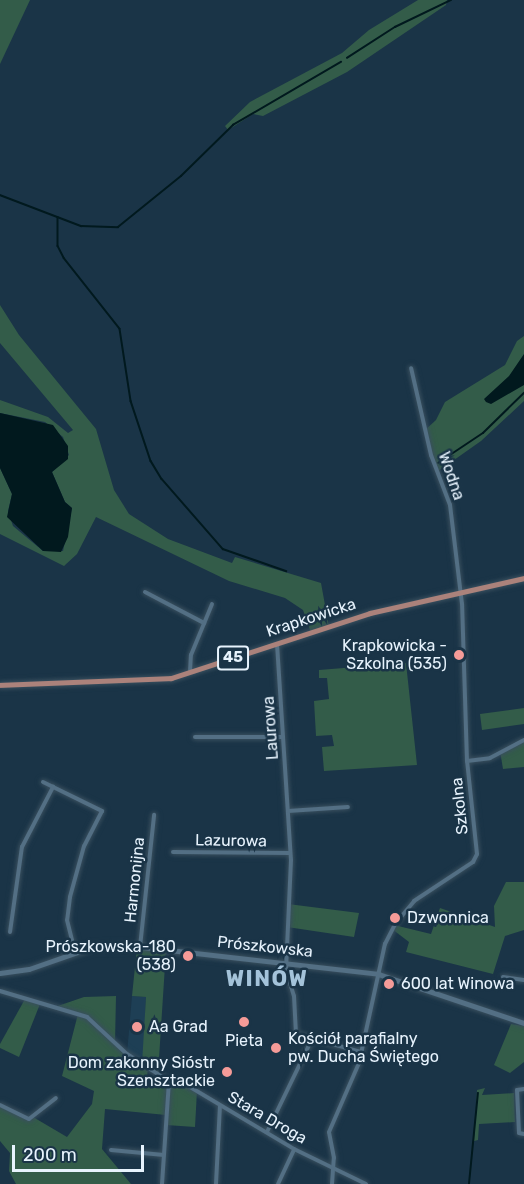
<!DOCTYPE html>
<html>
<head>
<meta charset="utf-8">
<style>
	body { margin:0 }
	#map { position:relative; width:524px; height:1184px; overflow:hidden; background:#1a3447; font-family:Rubik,sans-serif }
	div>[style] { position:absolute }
	.built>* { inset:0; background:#1e3f55 }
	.green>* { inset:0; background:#335c49 }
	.water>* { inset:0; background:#01191e }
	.stream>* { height:1.5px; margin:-0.75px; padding:0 0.75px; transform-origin:0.75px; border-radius:0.75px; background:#01191e }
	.roads { filter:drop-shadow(0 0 2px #394f5e) drop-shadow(0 0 2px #394f5e) }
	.street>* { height:4px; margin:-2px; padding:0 2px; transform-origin:2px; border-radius:2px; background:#536f84 }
	.secondary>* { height:5px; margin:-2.5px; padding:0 2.5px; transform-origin:2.5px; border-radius:2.5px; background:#536f84 }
	.primary>* { height:5px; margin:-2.5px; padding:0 2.5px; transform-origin:2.5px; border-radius:2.5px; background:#ab827b }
	.dots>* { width:16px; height:16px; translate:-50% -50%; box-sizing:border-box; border:3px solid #1a3447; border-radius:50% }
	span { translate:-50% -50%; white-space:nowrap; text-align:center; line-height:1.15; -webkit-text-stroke:5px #1a3447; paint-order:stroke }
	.shield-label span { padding:2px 4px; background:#1a3447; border:2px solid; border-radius:4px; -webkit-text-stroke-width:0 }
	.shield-label { font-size:15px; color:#e7f3fd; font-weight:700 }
	.street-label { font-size:16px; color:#e7f3fd }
	.poi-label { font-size:16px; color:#e7f3fd }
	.right { translate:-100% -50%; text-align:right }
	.left { translate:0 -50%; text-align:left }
	.district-label { font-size:22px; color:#a4c3da; font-weight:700; letter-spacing:1.5px }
	.scale { position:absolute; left:12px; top:1145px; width:132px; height:27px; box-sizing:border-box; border:3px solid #e7f3fd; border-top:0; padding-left:8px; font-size:18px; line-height:21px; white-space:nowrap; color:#e7f3fd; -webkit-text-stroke:4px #1a3447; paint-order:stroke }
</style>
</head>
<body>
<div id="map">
	<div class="built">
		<div style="clip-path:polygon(132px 996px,146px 997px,143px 1065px,127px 1054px)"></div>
	</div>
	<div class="green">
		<div style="clip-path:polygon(0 0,30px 0,0 64px)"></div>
		<div style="clip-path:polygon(418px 0,447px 0,446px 5px,347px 72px,263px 116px,253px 114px,228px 130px,225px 126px,250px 102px,342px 53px,369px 30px)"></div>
		<div style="clip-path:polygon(0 305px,19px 335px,96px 429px,114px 490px,129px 514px,168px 539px,232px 563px,235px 557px,321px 583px,329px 627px,311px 633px,303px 610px,285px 598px,229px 581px,96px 517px,77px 554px,64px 566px,0 534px,0 468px,12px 494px,8px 511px,13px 526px,43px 551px,63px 551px,72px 508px,65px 502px,52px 472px,69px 455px,63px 437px,45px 422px,0 413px,0 400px,48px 417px,68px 433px,73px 430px,0 343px)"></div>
		<div style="clip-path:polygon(524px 336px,524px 401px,481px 441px,437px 472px,424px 431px,436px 420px,445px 402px,505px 365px,517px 341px)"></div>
		<div style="clip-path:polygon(406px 663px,417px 765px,324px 771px,322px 747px,334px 746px,332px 735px,316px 736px,314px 701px,329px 699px,327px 678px,319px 678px,319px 670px)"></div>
		<div style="clip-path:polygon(524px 708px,524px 724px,482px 730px,480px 714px)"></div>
		<div style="clip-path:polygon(524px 740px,524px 767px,503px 769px,500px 751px)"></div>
		<div style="clip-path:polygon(506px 882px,524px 882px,524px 930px,505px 936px,493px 974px,406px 952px,409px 942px,392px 929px,394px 925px,431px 934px,440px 908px,495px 927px,494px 906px)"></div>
		<div style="clip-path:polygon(288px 904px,359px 913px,354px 937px,287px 927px)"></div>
		<div style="clip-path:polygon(137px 947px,166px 950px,158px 1074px,148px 1068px,147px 1078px,180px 1081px,197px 1091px,195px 1127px,166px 1125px,166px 1115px,105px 1109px,102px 1149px,131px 1184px,16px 1184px,9px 1171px,10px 1153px,0 1141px,0 1105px,25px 1118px,33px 1117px,67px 1137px,92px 1104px,94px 1091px,62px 1076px,78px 1014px,52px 1008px,84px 997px,116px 996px,115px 1043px,142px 1064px,146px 997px,132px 996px)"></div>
		<div style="clip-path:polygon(25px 999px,40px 1004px,19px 1057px,0 1048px,0 1044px)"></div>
		<div style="clip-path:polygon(511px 1024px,524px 1026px,524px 1062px,510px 1073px,494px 1065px)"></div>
		<div style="clip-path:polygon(485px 1088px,482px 1095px,514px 1093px,515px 1122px,479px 1124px,478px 1140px,474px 1141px,477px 1090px)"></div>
	</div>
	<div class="water">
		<div style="clip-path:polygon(524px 354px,524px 385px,491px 404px,486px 402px,484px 399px,509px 376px)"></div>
		<div style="clip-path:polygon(0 413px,53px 425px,68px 446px,68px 459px,52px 472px,65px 502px,72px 508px,68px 537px,61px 552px,43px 551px,7px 517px,12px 494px,0 468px)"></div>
	</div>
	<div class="stream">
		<div style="left:347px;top:58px;width:57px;rotate:-32.9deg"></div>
		<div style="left:395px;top:27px;width:62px;rotate:-25.7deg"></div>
		<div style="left:0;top:195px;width:87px;rotate:20.9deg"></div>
		<div style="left:81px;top:226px;width:37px;rotate:2deg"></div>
		<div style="left:118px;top:227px;width:81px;rotate:-39deg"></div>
		<div style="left:181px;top:176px;width:73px;rotate:-44.4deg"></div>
		<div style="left:233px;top:125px;width:125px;rotate:-30.3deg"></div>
		<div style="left:58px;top:217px;width:29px;rotate:90deg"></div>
		<div style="left:58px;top:246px;width:13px;rotate:63deg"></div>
		<div style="left:64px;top:258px;width:90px;rotate:51.7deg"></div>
		<div style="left:120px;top:329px;width:73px;rotate:81.3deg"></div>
		<div style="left:131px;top:401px;width:63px;rotate:71.6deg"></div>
		<div style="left:151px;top:461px;width:21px;rotate:59deg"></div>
		<div style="left:162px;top:479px;width:93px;rotate:48.9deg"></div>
		<div style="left:223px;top:549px;width:67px;rotate:19.2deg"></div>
		<div style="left:438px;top:463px;width:54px;rotate:-33.7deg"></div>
		<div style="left:483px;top:433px;width:57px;rotate:-44.3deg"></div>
		<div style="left:469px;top:1184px;width:91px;rotate:-84.4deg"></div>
	</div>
	<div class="roads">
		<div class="street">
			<div style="left:145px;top:592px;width:67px;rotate:27.7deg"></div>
			<div style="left:277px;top:644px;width:216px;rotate:86.3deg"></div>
			<div style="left:291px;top:860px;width:110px;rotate:92.6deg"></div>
			<div style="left:286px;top:970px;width:27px;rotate:73deg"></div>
			<div style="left:294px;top:996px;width:38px;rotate:87deg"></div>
			<div style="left:296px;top:1034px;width:67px;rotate:15.5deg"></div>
			<div style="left:190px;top:672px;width:17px;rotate:-87deg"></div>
			<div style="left:191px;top:655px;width:55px;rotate:-67.6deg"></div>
			<div style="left:195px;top:737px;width:88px"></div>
			<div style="left:467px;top:761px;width:23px;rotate:-7deg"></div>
			<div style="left:490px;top:758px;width:38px;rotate:-28deg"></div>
			<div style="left:43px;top:782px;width:66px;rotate:26.2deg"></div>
			<div style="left:102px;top:811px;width:39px;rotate:117deg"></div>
			<div style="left:84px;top:846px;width:53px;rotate:105.4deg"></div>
			<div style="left:70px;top:897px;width:23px;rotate:97deg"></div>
			<div style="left:67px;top:920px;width:33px;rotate:76deg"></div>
			<div style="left:288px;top:811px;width:60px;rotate:-3.8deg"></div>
			<div style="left:173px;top:852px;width:117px;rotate:0.5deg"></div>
			<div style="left:10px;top:932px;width:86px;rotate:-82deg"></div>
			<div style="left:22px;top:847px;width:68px;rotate:-62.7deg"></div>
			<div style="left:140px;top:947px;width:133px;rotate:-83.9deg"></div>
			<div style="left:503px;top:977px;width:21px;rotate:8deg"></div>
			<div style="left:0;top:991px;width:91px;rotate:16.6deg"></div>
			<div style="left:87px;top:1017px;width:54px;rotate:42.8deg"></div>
			<div style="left:127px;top:1054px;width:48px;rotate:33deg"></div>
			<div style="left:167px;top:1080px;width:13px;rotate:4deg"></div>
			<div style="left:180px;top:1081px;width:133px;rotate:30.8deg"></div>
			<div style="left:294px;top:1149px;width:80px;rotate:25.9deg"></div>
			<div style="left:524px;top:1089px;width:7px;rotate:172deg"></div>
			<div style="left:517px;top:1090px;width:43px;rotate:87.3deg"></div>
			<div style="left:519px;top:1133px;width:5px;rotate:11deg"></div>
			<div style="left:0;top:1105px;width:32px;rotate:26deg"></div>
			<div style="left:29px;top:1119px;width:34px;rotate:-38deg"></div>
			<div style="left:267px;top:1132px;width:103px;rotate:-64.2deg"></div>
			<div style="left:111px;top:1150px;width:53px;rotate:5.4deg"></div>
			<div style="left:162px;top:1184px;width:103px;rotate:-86.1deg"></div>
			<div style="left:216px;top:1184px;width:78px;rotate:-87.1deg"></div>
			<div style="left:278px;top:1184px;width:38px;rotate:-65deg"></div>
			<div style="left:332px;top:1184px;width:26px;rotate:-86deg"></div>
			<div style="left:334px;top:1158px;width:26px;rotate:-101deg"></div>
			<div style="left:329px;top:1132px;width:75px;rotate:-66.5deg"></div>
			<div style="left:359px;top:1063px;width:122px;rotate:-77.7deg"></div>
			<div style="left:385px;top:944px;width:22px;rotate:-63deg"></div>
			<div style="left:395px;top:924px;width:30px;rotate:-50deg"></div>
			<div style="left:414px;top:901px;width:71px;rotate:-33.5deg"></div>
			<div style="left:473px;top:862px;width:9px;rotate:-63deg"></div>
			<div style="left:477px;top:854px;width:94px;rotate:-96.1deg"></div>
			<div style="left:467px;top:761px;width:157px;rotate:-91.8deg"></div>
			<div style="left:462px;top:604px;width:100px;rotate:-96.9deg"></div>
			<div style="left:450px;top:505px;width:53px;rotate:-110.8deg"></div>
			<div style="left:431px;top:455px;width:89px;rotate:-102.9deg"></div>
		</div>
		<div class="secondary">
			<div style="left:0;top:973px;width:29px;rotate:-8deg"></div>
			<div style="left:29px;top:969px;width:67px;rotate:-19.2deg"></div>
			<div style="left:92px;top:947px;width:42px;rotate:-1.4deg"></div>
			<div style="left:134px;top:946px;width:246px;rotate:6.5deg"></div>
			<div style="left:378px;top:974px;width:154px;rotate:18.6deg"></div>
		</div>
		<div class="primary">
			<div style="left:0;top:685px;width:171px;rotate:-2.3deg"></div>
			<div style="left:171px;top:678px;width:209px;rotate:-18.1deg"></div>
			<div style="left:370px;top:613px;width:158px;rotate:-12.8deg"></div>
		</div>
	</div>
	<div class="dots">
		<div style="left:459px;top:655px;background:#f59b98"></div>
		<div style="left:395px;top:918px;background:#f59b98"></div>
		<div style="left:188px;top:956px;background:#f59b98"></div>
		<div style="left:389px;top:984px;background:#f59b98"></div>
		<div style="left:244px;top:1022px;background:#f59b98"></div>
		<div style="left:137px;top:1027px;background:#f59b98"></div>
		<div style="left:276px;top:1048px;background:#f59b98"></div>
		<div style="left:227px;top:1072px;background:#f59b98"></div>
	</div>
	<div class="shield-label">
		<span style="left:233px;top:658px">45</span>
	</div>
	<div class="street-label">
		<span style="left:451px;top:476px;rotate:71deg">Wodna</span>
		<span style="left:311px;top:618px;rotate:-18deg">Krapkowicka</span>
		<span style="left:271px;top:728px;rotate:-94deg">Laurowa</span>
		<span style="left:460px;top:806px;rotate:-96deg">Szkolna</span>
		<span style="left:231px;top:841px;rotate:1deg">Lazurowa</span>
		<span style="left:135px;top:880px;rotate:-84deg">Harmonijna</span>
		<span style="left:265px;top:947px;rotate:6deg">Prószkowska</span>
		<span style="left:267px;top:1118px;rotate:30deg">Stara Droga</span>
	</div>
	<div class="poi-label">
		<span class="right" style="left:447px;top:655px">Krapkowicka -<br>Szkolna (535)</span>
		<span class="left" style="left:407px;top:918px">Dzwonnica</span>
		<span class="right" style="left:176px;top:956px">Prószkowska-180<br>(538)</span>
		<span class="left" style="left:401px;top:984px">600 lat Winowa</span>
		<span class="left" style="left:149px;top:1027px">Aa Grad</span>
		<span class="left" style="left:288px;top:1048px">Kościół parafialny<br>pw. Ducha Świętego</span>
		<span style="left:244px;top:1041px">Pieta</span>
		<span class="right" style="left:215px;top:1072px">Dom zakonny Sióstr<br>Szensztackie</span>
	</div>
	<div class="district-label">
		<span style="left:267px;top:979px">WINÓW</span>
	</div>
	<div class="scale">200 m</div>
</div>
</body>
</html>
